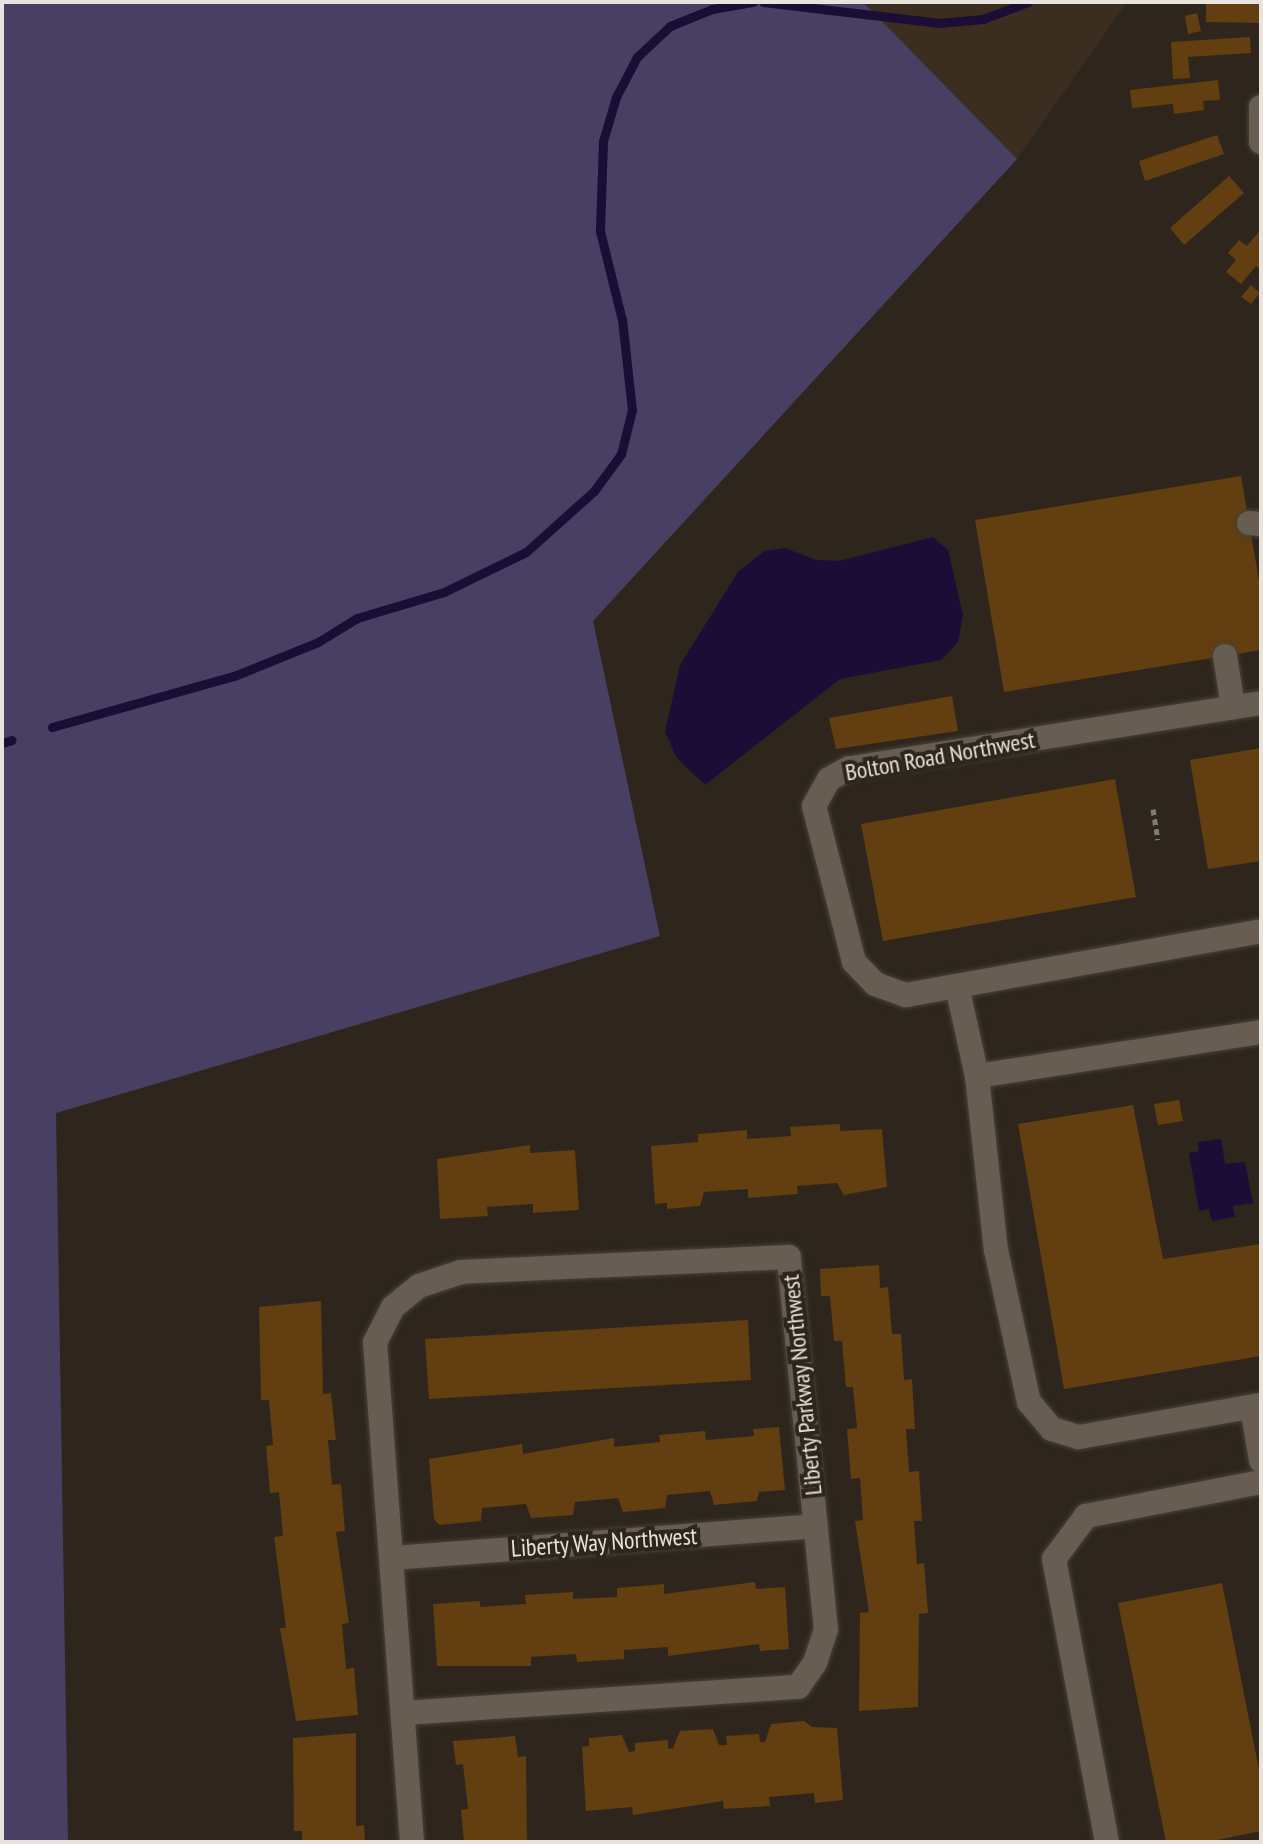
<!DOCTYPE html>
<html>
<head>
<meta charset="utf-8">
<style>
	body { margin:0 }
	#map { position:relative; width:1263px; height:1844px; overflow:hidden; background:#2e261c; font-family:"PT Sans Narrow",sans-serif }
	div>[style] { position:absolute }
	.built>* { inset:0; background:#3b2e20 }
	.green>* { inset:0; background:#474062 }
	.water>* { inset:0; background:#1a0d36 }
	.stream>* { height:9px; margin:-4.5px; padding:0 4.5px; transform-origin:4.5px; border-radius:4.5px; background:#1a0d36 }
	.building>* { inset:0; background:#623e10 }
	.path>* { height:5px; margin-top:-2.5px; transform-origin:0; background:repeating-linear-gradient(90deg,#827b73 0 6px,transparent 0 10px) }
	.roads { filter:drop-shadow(0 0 2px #484239) drop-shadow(0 0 2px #484239) }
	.minor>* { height:24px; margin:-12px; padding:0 12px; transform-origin:12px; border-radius:12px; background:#675d52 }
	span { translate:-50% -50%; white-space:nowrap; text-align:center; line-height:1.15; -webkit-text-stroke:8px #2e261c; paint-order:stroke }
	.street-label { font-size:24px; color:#e8e3dc }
	.frame { position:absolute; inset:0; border:4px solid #e8e3dc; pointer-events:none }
</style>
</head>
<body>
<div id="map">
	<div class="built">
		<div style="clip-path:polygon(863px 2px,1127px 2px,1017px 159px)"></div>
	</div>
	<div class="green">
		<div style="clip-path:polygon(2px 2px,863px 2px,1017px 159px,593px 621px,660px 936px,56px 1113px,68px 1842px,2px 1842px)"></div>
	</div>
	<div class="water">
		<div style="clip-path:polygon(933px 537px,948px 550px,963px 615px,958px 642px,941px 660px,840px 679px,705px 785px,677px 758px,665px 732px,680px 665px,738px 572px,764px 551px,785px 548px,816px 560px,839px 561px)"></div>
		<div style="clip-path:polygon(1221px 1139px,1225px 1164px,1245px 1162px,1253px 1203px,1233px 1206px,1235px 1217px,1212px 1221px,1209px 1209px,1199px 1211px,1189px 1153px,1199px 1151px,1198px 1142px)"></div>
	</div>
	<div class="stream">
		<div style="left:763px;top:2px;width:176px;rotate:6.8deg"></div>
		<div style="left:938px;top:23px;width:45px;rotate:-5.1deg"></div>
		<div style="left:983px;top:19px;width:48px;rotate:-20.7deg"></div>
		<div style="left:52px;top:727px;width:189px;rotate:-15.7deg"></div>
		<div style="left:234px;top:676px;width:91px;rotate:-22deg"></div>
		<div style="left:318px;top:642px;width:46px;rotate:-31.6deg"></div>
		<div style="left:357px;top:618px;width:91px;rotate:-16.6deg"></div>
		<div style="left:444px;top:592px;width:91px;rotate:-26deg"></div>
		<div style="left:526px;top:552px;width:91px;rotate:-41.9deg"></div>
		<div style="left:594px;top:491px;width:46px;rotate:-53.9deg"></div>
		<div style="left:621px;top:454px;width:45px;rotate:-76deg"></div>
		<div style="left:632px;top:410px;width:91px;rotate:-96.3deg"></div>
		<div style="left:622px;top:320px;width:92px;rotate:-103.9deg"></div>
		<div style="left:600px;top:231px;width:90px;rotate:-88.1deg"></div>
		<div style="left:603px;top:141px;width:46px;rotate:-73.5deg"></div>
		<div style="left:616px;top:97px;width:45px;rotate:-62.3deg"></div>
		<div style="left:637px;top:57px;width:45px;rotate:-43.2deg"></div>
		<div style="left:670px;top:26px;width:45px;rotate:-22deg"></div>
		<div style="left:712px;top:9px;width:42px;rotate:-9.7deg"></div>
		<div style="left:2px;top:743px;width:10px;rotate:-17deg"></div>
	</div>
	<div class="building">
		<div style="clip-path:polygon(1206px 2px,1261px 2px,1261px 23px,1206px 22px)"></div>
		<div style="clip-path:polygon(1197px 13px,1201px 31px,1188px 34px,1185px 16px)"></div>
		<div style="clip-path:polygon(1250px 37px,1251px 53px,1188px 57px,1190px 78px,1173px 79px,1171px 42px)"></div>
		<div style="clip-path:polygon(1218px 80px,1220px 100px,1203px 101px,1204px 110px,1174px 114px,1173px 104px,1132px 108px,1130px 90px)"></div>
		<div style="clip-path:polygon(1217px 135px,1224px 154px,1145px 181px,1139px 161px)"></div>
		<div style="clip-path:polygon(1229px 176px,1244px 193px,1184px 245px,1170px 228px)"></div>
		<div style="clip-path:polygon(1261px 229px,1261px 270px,1256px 266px,1241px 284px,1226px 272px,1236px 260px,1228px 253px,1239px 240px,1247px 246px)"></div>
		<div style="clip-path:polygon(1251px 285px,1260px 293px,1251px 304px,1241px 297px)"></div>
		<div style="clip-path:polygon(1241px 476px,1261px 592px,1261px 650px,1004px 692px,975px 520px)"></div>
		<div style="clip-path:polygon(952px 696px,958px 731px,836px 749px,829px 718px)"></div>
		<div style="clip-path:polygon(1261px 748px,1261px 861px,1208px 869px,1190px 760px)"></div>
		<div style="clip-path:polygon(1115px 779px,1136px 897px,883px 941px,861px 824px)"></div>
		<div style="clip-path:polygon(1179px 1100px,1183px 1121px,1158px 1125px,1154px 1104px)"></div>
		<div style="clip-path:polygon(1133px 1105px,1163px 1259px,1261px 1244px,1261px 1356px,1064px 1389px,1018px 1124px)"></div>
		<div style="clip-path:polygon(840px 1124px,840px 1131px,882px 1129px,887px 1187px,844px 1195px,837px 1183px,797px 1186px,798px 1194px,748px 1198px,748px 1189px,704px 1192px,700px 1206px,667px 1209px,667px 1203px,655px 1204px,651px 1146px,698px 1142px,698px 1134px,747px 1130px,747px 1139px,791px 1136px,790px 1127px)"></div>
		<div style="clip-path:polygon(530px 1145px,530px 1153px,575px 1150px,579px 1210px,533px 1213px,533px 1204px,487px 1207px,488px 1216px,440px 1219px,437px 1159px)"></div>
		<div style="clip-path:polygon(879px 1265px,880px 1288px,888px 1287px,892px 1334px,901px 1334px,904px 1380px,912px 1379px,915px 1429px,906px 1429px,909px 1472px,919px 1471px,922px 1521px,914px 1521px,917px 1564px,924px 1563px,928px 1613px,919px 1614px,918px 1707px,859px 1711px,860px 1613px,869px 1612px,855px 1521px,863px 1520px,860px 1478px,851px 1479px,847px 1429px,857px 1428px,853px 1387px,846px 1387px,842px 1341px,834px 1341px,830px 1296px,821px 1296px,820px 1269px)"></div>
		<div style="clip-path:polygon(321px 1301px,323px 1394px,331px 1393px,336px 1440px,328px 1440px,332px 1485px,341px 1484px,345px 1531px,336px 1532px,349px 1623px,342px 1624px,346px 1669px,354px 1668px,358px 1715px,296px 1721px,280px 1628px,286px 1628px,274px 1537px,283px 1536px,279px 1492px,270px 1493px,266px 1446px,273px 1445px,269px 1400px,261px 1400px,259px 1307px)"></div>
		<div style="clip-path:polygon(748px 1320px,751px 1380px,429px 1399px,425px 1339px)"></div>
		<div style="clip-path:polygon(779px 1427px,785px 1490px,759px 1492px,757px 1501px,714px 1505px,710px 1491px,667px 1495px,665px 1508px,623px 1512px,618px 1498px,575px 1502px,573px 1515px,531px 1518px,526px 1504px,482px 1508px,481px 1521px,439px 1525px,434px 1519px,429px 1459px,522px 1444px,523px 1454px,614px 1438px,614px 1447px,660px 1442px,659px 1435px,705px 1431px,706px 1440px,754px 1436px,753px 1429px)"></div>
		<div style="clip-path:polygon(755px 1582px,756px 1589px,785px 1587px,789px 1649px,760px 1651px,759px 1644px,668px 1656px,668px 1647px,624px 1650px,624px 1659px,577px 1662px,576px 1654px,531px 1657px,531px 1666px,437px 1666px,433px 1604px,480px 1601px,480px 1607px,526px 1604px,525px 1595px,573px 1592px,573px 1599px,617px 1597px,617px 1588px,664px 1584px,664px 1594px)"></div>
		<div style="clip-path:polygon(1222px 1583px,1261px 1780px,1261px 1831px,1207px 1842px,1166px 1842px,1118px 1603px)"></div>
		<div style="clip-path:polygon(804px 1721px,812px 1727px,837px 1728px,843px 1800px,815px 1803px,814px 1793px,769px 1797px,770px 1806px,724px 1809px,723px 1801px,633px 1815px,632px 1807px,586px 1811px,582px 1747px,589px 1746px,589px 1738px,622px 1735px,629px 1752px,635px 1751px,635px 1743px,668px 1740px,668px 1749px,673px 1748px,680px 1731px,713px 1729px,719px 1745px,727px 1745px,726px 1736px,759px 1734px,760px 1742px,765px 1742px,771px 1724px)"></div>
		<div style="clip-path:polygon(356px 1733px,356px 1826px,364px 1825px,365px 1842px,302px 1842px,302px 1831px,294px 1831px,293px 1738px)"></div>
		<div style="clip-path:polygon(515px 1736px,518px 1757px,526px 1756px,527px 1842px,464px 1842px,461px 1810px,468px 1809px,463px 1764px,456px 1765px,453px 1741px)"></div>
	</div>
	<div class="path">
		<div style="left:1153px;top:809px;width:31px;rotate:81deg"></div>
	</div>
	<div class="roads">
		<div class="minor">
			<div style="left:1261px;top:107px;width:35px;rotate:90deg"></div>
			<div style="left:1249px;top:523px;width:12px;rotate:5deg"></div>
			<div style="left:1225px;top:656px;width:52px;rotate:81.1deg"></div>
			<div style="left:1261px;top:703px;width:417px;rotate:171deg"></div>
			<div style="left:849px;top:768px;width:23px;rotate:151deg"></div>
			<div style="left:829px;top:779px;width:31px;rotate:119deg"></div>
			<div style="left:814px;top:806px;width:161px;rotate:75.6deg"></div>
			<div style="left:854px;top:962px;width:30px;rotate:46deg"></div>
			<div style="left:875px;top:984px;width:33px;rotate:20deg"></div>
			<div style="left:906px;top:995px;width:361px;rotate:-10.2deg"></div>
			<div style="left:957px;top:986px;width:92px;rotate:77.5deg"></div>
			<div style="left:977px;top:1076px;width:287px;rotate:-8.8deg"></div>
			<div style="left:977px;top:1076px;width:175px;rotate:83.8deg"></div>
			<div style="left:996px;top:1250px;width:156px;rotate:77.8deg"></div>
			<div style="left:1029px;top:1402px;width:35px;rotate:50deg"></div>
			<div style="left:1052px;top:1429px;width:28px;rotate:17deg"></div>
			<div style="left:1079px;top:1437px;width:185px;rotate:-10deg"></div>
			<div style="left:1252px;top:1407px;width:54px;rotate:80.4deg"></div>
			<div style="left:393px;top:1558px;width:424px;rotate:-4.3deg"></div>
			<div style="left:404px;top:1713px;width:395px;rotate:-3.8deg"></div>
			<div style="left:798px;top:1687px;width:29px;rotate:-55deg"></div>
			<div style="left:815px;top:1663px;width:35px;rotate:-72deg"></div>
			<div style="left:826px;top:1630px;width:375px;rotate:-95.7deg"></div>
			<div style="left:789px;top:1257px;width:328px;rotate:177.4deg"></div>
			<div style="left:461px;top:1272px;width:44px;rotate:161.6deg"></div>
			<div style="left:419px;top:1286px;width:33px;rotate:141deg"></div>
			<div style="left:393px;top:1307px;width:39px;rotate:117deg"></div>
			<div style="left:375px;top:1342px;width:501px;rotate:85.77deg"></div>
			<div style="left:1107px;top:1842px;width:288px;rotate:-100.6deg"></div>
			<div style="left:1054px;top:1559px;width:54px;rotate:-53.3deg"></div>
			<div style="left:1086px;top:1516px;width:178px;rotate:-11deg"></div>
		</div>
	</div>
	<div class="street-label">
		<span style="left:940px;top:756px;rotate:-10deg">Bolton Road Northwest</span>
		<span style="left:802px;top:1385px;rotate:-96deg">Liberty Parkway Northwest</span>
		<span style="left:604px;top:1542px;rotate:-4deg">Liberty Way Northwest</span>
	</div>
	<div class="frame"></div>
</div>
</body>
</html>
